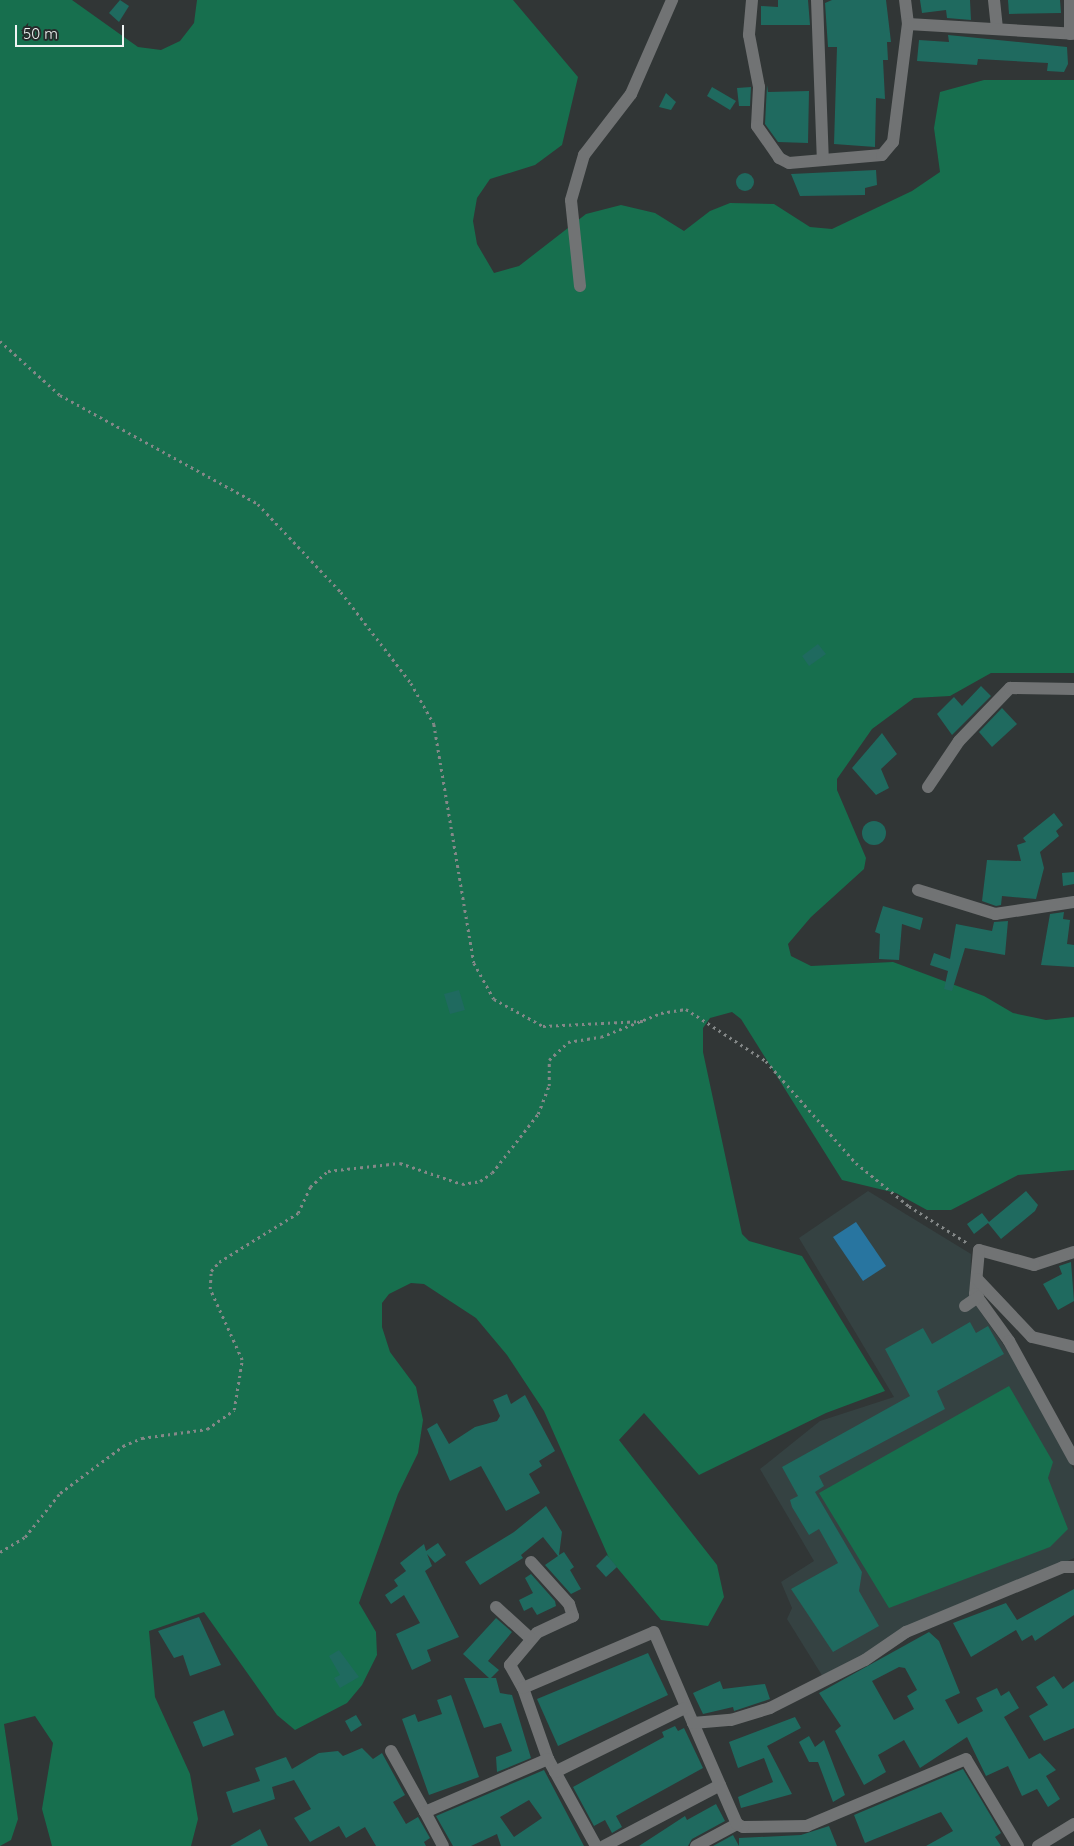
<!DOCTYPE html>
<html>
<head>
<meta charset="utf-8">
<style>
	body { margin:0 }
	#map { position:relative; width:1074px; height:1846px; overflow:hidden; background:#313636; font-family:Quicksand,sans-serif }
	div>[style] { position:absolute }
	.built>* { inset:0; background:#354242 }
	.green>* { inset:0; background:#176f4e }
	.water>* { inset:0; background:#2875a0 }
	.building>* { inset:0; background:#1f6a5f }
	.round { border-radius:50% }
	.path>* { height:2.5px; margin-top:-1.25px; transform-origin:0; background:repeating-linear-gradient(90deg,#848888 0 2.5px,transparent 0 6.5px) }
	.minor>* { height:12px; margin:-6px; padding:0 6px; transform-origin:6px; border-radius:6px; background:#717374 }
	span { translate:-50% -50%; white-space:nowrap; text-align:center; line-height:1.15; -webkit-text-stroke:4.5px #272c2c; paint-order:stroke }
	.scale { position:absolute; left:15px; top:25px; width:109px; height:22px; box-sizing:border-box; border:2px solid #f1f4f4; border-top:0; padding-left:6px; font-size:15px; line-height:18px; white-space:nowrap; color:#f1f4f4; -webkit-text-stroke:4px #272c2c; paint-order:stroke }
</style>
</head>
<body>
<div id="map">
	<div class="built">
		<div style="clip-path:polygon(868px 1191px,971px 1254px,970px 1297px,1019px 1367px,1074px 1470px,1074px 1558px,823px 1677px,787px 1619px,792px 1608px,781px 1582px,814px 1561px,760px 1469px,820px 1421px,894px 1397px,799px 1238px)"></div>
	</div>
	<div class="green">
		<div style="clip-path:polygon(0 0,72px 0,138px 47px,161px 50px,180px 41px,194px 23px,197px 0,513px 0,578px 77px,562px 145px,535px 165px,490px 179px,477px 198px,473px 221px,477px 244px,494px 273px,519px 266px,586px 214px,621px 205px,655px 213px,684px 231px,710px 211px,730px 203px,774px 204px,810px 227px,832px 229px,912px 191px,940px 172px,934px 128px,940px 92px,984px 80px,1074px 80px,1074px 673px,991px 673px,950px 696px,914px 698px,872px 729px,837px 779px,837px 790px,866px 858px,864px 869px,811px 917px,788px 944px,791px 956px,811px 966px,893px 962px,984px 996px,1013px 1013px,1046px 1020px,1074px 1017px,1074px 1170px,1018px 1175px,951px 1210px,927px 1210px,896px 1193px,842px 1180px,741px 1019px,732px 1012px,710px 1018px,703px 1028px,703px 1052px,742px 1234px,749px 1241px,802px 1256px,885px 1391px,826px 1413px,699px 1475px,644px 1413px,619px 1440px,717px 1565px,724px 1597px,708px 1626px,661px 1620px,609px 1558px,544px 1411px,507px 1355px,476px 1318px,424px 1284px,411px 1283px,389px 1294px,382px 1303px,382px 1327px,390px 1352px,416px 1387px,423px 1420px,418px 1453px,398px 1494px,359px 1603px,376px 1632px,377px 1655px,362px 1685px,347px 1703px,295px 1730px,277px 1715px,204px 1612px,149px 1631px,155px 1697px,190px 1774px,198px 1819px,191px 1846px,52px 1846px,42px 1809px,53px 1743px,35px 1716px,4px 1724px,18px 1819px,11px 1840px,0 1846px)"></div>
		<div style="clip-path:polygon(1009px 1386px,1053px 1462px,1048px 1478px,1068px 1529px,1050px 1547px,889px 1608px,819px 1493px)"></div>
	</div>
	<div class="water">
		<div style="clip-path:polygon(856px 1222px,886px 1266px,863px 1281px,833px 1237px)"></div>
	</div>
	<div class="building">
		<div style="clip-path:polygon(120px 0,129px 6px,119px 22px,109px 13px)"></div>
		<div style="clip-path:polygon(778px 0,808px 0,810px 25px,761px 25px,761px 6px,778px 7px)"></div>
		<div style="clip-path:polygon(832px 0,886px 0,891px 42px,887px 42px,888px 60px,883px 60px,885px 99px,876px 98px,875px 147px,834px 144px,837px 47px,828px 47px,825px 3px)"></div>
		<div style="clip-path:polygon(920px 0,970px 0,971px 20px,947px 18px,946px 10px,922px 13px)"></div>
		<div style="clip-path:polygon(1008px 0,1060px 0,1061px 13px,1009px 14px)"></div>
		<div style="clip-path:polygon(948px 35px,1067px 47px,1068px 64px,1064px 72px,1047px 71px,1048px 63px,978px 59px,977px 65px,917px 61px,919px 40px,949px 42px)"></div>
		<div style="clip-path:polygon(767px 85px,768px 92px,809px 91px,808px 143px,778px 142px,765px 124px)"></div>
		<div style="clip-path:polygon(712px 87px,736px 101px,730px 110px,707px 96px)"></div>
		<div style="clip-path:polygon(751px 87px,750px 106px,739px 106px,737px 88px)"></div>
		<div style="clip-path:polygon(666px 93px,676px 102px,671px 110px,659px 107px)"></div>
		<div style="clip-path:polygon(876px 170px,877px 185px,865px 188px,865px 195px,800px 196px,791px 174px)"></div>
		<div class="round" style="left:736px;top:173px;width:18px;height:18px"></div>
		<div style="clip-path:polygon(818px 644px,826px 654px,809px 666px,802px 656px)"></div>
		<div style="clip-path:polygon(981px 686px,991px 696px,952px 735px,937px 714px,954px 697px,962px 706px)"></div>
		<div style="clip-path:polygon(1002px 708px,1017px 724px,992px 747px,979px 732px)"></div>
		<div style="clip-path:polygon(882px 733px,897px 754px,881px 769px,889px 788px,876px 795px,852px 768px)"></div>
		<div style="clip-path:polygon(1054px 813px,1063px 825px,1056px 831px,1059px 836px,1040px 852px,1044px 868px,1036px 899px,1002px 896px,1001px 905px,996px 906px,982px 901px,987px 860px,1021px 861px,1017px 845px,1026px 842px,1023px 838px)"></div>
		<div class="round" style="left:862px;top:821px;width:24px;height:24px"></div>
		<div style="clip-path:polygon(1074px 872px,1074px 884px,1063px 886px,1062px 873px)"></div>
		<div style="clip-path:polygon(883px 906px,923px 918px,920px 930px,902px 924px,899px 960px,879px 959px,880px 934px,875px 932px)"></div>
		<div style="clip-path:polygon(1064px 912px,1063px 919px,1070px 920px,1067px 944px,1074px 945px,1074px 967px,1041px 965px,1050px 914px)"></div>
		<div style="clip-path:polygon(1008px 921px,1005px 955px,965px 948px,952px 991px,944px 989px,948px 971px,930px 965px,934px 953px,950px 959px,956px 924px,992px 931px,994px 922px)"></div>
		<div style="clip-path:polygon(459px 990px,465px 1010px,450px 1014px,444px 994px)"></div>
		<div style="clip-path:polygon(1026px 1191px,1038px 1205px,1035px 1211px,1001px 1239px,988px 1223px,974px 1234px,967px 1224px,982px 1213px,989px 1222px)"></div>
		<div style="clip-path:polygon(1071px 1262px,1074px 1301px,1058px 1310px,1043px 1284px,1062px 1274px,1059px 1266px)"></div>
		<div style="clip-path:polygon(970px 1322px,976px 1333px,988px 1326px,1004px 1354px,937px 1391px,945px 1409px,819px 1476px,824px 1486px,815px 1492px,862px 1572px,859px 1591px,879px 1626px,833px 1652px,791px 1589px,838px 1563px,819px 1529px,809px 1535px,792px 1507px,790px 1500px,798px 1496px,782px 1467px,910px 1396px,885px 1349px,923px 1328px,932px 1344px)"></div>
		<div style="clip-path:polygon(507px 1394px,511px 1404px,525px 1395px,555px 1451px,539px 1461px,542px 1466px,529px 1474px,540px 1493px,506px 1511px,481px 1466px,450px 1481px,427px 1429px,437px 1423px,449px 1444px,475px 1427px,497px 1421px,500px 1416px,493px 1400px)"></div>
		<div style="clip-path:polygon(546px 1506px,562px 1532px,559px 1555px,564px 1552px,574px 1567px,570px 1570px,581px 1589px,571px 1594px,545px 1565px,558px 1556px,543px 1537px,521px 1555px,523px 1558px,480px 1585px,465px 1562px,514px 1532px)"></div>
		<div style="clip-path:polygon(438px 1543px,446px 1555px,435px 1563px,427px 1554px,432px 1566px,425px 1571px,459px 1637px,427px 1650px,431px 1661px,412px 1670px,396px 1634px,420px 1623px,404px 1595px,391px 1604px,385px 1595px,398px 1586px,394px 1580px,406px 1571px,400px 1563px,424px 1544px,426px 1551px)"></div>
		<div style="clip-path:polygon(607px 1555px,617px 1567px,606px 1577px,596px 1566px)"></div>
		<div style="clip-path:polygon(531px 1574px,555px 1601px,556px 1606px,537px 1615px,532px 1607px,524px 1611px,519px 1600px,533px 1593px,525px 1578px)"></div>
		<div style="clip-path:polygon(1074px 1589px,1074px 1615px,1035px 1641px,1032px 1635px,1022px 1641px,1016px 1630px,971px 1657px,953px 1623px,1006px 1603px,1017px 1620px)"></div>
		<div style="clip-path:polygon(199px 1617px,221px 1665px,190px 1676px,183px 1655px,174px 1658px,158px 1631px)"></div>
		<div style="clip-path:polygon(496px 1618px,512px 1632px,488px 1661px,499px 1670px,491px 1678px,496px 1678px,500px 1693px,512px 1695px,531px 1758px,497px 1772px,496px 1757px,512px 1751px,501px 1723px,484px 1728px,464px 1678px,489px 1678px,463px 1654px)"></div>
		<div style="clip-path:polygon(evenodd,929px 1632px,939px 1641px,960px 1693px,945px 1700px,958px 1724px,983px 1711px,976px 1698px,997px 1688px,1001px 1696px,1009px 1691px,1019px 1708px,1004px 1717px,1029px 1759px,1040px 1753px,1056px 1770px,1046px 1776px,1060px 1799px,1048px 1807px,1037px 1789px,1022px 1796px,1008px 1766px,986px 1776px,967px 1737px,920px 1768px,904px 1740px,878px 1755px,886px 1772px,864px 1785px,835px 1731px,841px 1726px,819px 1693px,929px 1632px,899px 1667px,905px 1668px,917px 1690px,907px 1696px,914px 1709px,894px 1720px,872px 1681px,899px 1667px)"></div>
		<div style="clip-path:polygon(339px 1650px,359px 1677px,340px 1688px,334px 1678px,340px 1675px,329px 1656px)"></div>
		<div style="clip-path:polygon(648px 1653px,668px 1695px,558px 1746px,537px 1699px)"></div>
		<div style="clip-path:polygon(1054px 1676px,1063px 1689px,1074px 1681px,1074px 1728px,1044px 1741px,1029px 1716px,1048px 1705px,1036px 1687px)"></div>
		<div style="clip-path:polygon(720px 1681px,723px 1689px,765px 1684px,770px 1699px,734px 1711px,733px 1707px,703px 1714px,693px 1693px)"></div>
		<div style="clip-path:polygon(451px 1695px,479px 1777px,429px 1795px,402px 1719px,415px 1714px,418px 1722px,442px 1714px,437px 1700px)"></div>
		<div style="clip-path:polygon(224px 1710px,234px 1735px,203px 1747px,193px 1722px)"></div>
		<div style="clip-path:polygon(356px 1715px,362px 1725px,351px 1732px,345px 1721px)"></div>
		<div style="clip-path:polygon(795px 1717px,801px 1728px,767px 1746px,792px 1794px,741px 1808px,738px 1797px,773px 1782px,764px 1758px,738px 1768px,729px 1742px)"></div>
		<div style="clip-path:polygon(675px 1726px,678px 1731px,684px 1728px,703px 1768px,616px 1816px,622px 1827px,612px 1833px,605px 1820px,594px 1826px,573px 1787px,664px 1737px,662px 1732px)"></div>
		<div style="clip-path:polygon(809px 1736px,815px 1747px,824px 1740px,845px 1795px,833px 1802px,818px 1762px,809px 1762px,799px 1742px)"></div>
		<div style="clip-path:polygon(362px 1748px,373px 1759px,382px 1753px,405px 1795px,393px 1802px,406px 1824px,418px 1817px,430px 1838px,424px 1842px,426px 1846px,376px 1846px,365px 1827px,346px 1838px,339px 1826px,310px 1842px,294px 1818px,311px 1809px,294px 1780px,272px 1787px,275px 1799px,233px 1813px,226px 1792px,260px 1781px,255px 1768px,286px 1757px,292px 1769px,319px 1753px,338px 1751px,343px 1756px)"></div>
		<div style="clip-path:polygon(963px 1769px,1001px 1833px,995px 1837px,1001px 1846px,926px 1846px,953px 1831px,941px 1812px,865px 1843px,854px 1815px)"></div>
		<div style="clip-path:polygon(evenodd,544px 1770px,584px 1846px,501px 1846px,497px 1834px,471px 1846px,453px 1846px,436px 1816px,544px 1770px,529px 1800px,542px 1818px,514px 1837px,500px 1817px,529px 1800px)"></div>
		<div style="clip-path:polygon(716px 1804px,725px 1821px,692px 1839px,688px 1846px,639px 1846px,685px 1816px,687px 1820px)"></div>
		<div style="clip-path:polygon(829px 1826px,837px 1846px,739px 1846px,739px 1838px,801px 1835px)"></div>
		<div style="clip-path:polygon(260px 1829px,268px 1846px,230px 1846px)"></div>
		<div style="clip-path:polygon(733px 1835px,739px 1846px,713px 1846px)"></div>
	</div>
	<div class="path">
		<div style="left:0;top:341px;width:81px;rotate:42deg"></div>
		<div style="left:60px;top:395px;width:226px;rotate:28.8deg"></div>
		<div style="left:258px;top:504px;width:121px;rotate:46.7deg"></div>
		<div style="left:341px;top:592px;width:115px;rotate:52.4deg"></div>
		<div style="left:411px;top:683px;width:47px;rotate:60.7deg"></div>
		<div style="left:434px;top:724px;width:242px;rotate:80.5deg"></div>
		<div style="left:474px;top:963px;width:41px;rotate:60.9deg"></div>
		<div style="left:494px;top:999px;width:56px;rotate:28.9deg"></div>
		<div style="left:543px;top:1026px;width:100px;rotate:-2.9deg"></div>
		<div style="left:0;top:1552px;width:29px;rotate:-31deg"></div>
		<div style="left:25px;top:1537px;width:56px;rotate:-51.5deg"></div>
		<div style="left:60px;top:1493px;width:79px;rotate:-36.7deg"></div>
		<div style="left:123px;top:1446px;width:21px;rotate:-23deg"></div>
		<div style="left:142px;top:1438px;width:66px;rotate:-7.9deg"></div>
		<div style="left:207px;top:1429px;width:33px;rotate:-35deg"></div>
		<div style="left:234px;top:1410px;width:51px;rotate:-80.9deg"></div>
		<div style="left:242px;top:1360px;width:78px;rotate:-114.3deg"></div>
		<div style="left:210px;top:1289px;width:18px;rotate:-87deg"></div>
		<div style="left:211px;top:1271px;width:12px;rotate:-48deg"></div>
		<div style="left:219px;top:1262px;width:93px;rotate:-31.8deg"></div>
		<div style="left:298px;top:1213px;width:29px;rotate:-65deg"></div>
		<div style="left:310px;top:1187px;width:24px;rotate:-42deg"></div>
		<div style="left:328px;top:1171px;width:72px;rotate:-6.3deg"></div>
		<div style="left:400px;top:1163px;width:65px;rotate:18.7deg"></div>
		<div style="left:462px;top:1184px;width:18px;rotate:-9deg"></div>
		<div style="left:480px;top:1181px;width:14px;rotate:-34deg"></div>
		<div style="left:492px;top:1173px;width:75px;rotate:-52.1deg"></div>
		<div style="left:538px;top:1114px;width:30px;rotate:-69deg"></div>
		<div style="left:549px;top:1086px;width:26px;rotate:-90deg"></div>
		<div style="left:549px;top:1060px;width:26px;rotate:-43deg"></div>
		<div style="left:568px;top:1042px;width:33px;rotate:-9deg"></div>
		<div style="left:601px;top:1037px;width:65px;rotate:-21.8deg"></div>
		<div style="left:661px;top:1013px;width:25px;rotate:-9deg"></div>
		<div style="left:686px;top:1009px;width:95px;rotate:33deg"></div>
		<div style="left:766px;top:1061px;width:136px;rotate:48.6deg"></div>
		<div style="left:856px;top:1163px;width:68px;rotate:39.1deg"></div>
		<div style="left:909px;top:1206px;width:71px;rotate:32.3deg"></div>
	</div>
	<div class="minor">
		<div style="left:752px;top:0;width:35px;rotate:95deg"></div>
		<div style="left:749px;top:35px;width:53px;rotate:79.1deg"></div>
		<div style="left:759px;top:87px;width:39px;rotate:93deg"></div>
		<div style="left:757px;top:126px;width:39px;rotate:55deg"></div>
		<div style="left:779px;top:158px;width:11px;rotate:27deg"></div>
		<div style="left:789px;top:163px;width:93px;rotate:-4.9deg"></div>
		<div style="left:882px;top:155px;width:17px;rotate:-50deg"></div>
		<div style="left:893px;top:142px;width:119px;rotate:-82.8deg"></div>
		<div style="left:908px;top:24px;width:24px;rotate:-97deg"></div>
		<div style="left:817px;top:0;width:160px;rotate:87.9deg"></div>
		<div style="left:994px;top:0;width:29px;rotate:84deg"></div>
		<div style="left:908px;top:24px;width:166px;rotate:3.4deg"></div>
		<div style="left:1070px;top:34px;width:34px;rotate:-90deg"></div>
		<div style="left:580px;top:286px;width:86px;rotate:-96deg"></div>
		<div style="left:571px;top:200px;width:47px;rotate:-73.9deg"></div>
		<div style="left:584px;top:155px;width:77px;rotate:-52.4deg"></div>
		<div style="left:631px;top:94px;width:103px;rotate:-66.4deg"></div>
		<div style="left:928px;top:787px;width:55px;rotate:-56deg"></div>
		<div style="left:959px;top:741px;width:74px;rotate:-46.1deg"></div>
		<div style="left:1010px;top:688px;width:64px;rotate:0.9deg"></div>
		<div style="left:918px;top:890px;width:81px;rotate:17.3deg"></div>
		<div style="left:995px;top:914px;width:80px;rotate:-8.6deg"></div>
		<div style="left:1074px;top:1252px;width:42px;rotate:162deg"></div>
		<div style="left:1034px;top:1265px;width:57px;rotate:-164.7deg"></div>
		<div style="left:979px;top:1250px;width:44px;rotate:95.2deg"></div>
		<div style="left:975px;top:1294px;width:58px;rotate:54.1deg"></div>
		<div style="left:1009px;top:1341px;width:135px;rotate:61.2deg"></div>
		<div style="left:977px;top:1279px;width:80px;rotate:46.5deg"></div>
		<div style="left:1032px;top:1337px;width:43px;rotate:13.4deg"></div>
		<div style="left:965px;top:1306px;width:16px;rotate:-35deg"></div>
		<div style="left:531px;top:1562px;width:57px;rotate:47.9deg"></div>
		<div style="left:569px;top:1604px;width:13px;rotate:72deg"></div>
		<div style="left:573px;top:1616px;width:40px;rotate:155deg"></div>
		<div style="left:537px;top:1633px;width:42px;rotate:130.2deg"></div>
		<div style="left:510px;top:1665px;width:26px;rotate:61deg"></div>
		<div style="left:523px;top:1688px;width:75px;rotate:70.6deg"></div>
		<div style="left:548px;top:1759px;width:99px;rotate:61.1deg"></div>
		<div style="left:496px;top:1607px;width:47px;rotate:42.4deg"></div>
		<div style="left:523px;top:1688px;width:142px;rotate:-23.1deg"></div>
		<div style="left:654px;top:1632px;width:99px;rotate:66.8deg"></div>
		<div style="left:391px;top:1751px;width:70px;rotate:60.9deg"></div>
		<div style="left:425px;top:1812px;width:134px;rotate:-23.3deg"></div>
		<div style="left:555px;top:1772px;width:145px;rotate:-26.2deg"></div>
		<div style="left:425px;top:1812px;width:38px;rotate:62deg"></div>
		<div style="left:604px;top:1846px;width:131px;rotate:-27.7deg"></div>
		<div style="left:696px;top:1846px;width:47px;rotate:-28.2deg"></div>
		<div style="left:1018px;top:1846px;width:101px;rotate:-120.9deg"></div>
		<div style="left:966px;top:1759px;width:173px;rotate:157.2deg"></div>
		<div style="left:807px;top:1826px;width:64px;rotate:179.1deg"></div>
		<div style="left:743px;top:1827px;width:7px;rotate:-153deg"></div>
		<div style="left:737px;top:1824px;width:110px;rotate:-113.5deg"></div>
		<div style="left:693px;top:1723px;width:38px;rotate:-5deg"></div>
		<div style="left:731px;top:1720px;width:41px;rotate:-17.1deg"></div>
		<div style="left:770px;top:1708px;width:106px;rotate:-26.8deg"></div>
		<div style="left:865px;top:1660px;width:50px;rotate:-34.3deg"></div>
		<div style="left:906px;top:1632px;width:170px;rotate:-22.5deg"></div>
		<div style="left:1063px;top:1567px;width:11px"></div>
		<div style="left:1038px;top:1846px;width:42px;rotate:-31.4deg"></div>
	</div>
	<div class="scale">50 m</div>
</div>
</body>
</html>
